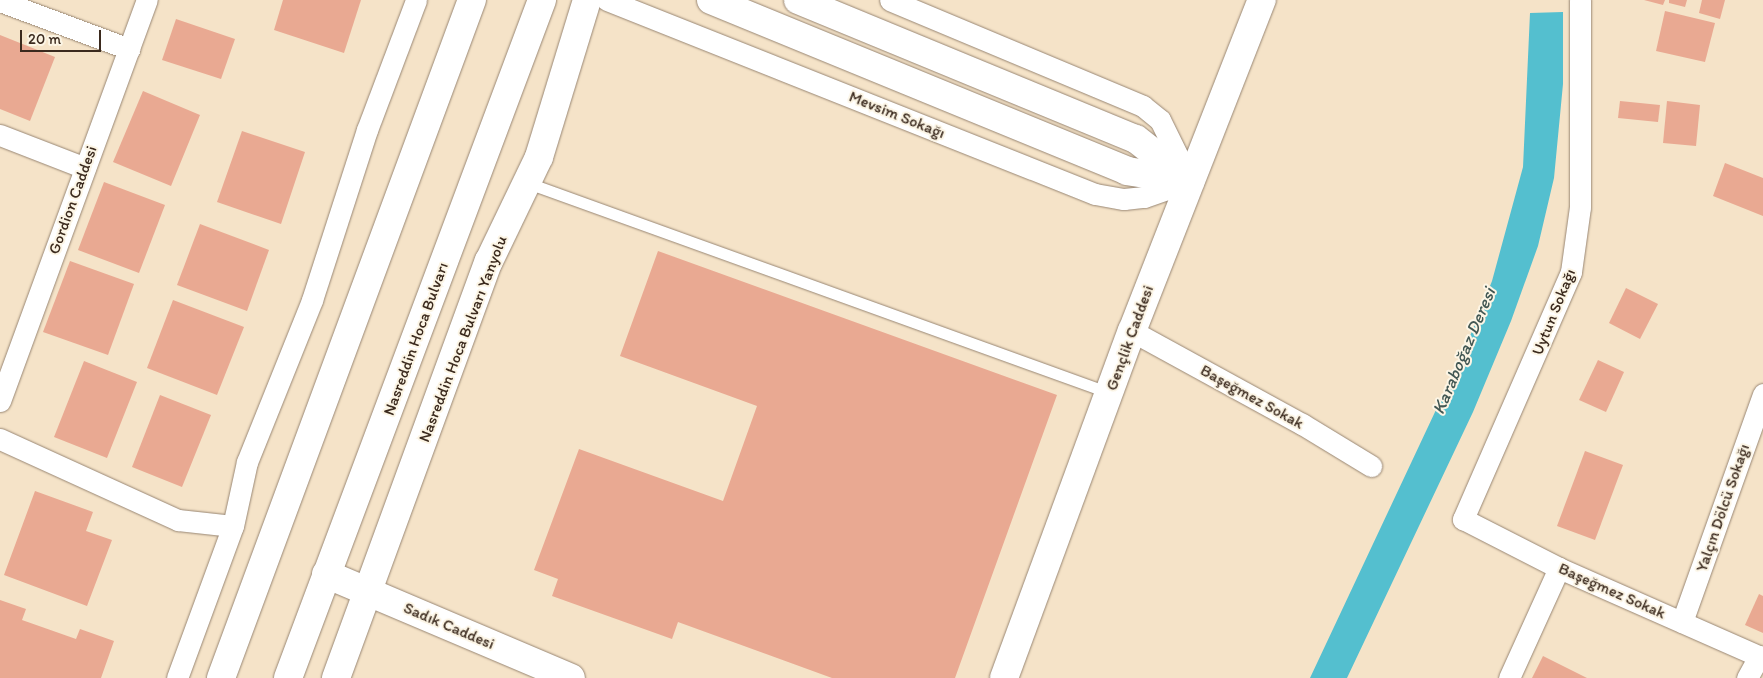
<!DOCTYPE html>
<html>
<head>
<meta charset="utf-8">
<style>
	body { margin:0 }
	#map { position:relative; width:1763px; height:678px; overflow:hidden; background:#f5e3c8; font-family:Itim,sans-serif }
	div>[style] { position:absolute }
	.water>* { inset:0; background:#54bfcf }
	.building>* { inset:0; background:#e9a992 }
	.roads { filter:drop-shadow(0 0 1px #988673) drop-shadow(0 0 1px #988673) }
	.service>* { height:11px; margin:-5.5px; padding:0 5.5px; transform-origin:5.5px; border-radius:5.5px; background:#fff }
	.minor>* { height:21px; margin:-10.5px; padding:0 10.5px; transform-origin:10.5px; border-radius:10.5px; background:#fff }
	.tertiary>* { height:28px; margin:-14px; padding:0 14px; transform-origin:14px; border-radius:14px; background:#fff }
	.trunk>* { height:28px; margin:-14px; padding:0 14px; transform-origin:14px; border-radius:14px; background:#fff }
	span { translate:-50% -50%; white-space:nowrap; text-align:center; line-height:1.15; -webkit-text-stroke:4px #fcf5e5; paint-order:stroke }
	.street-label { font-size:16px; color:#3b2a1e }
	.water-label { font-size:18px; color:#425753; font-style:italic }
	.scale { position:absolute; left:20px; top:30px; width:81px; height:22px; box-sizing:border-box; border:2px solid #3b2a1e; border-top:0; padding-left:6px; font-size:15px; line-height:18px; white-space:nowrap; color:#3b2a1e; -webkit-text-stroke:4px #fcf5e5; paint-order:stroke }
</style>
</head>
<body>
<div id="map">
	<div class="water">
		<div style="clip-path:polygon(1563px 12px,1563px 84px,1554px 178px,1538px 246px,1511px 321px,1473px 412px,1347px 678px,1310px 678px,1466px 346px,1492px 281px,1523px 167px,1530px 13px)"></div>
	</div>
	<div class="building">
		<div style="clip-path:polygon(283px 0,361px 0,344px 53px,274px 30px)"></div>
		<div style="clip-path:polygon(1644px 0,1665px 0,1663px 5px)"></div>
		<div style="clip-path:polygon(1669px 0,1687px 0,1685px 7px,1669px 3px)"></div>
		<div style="clip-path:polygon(1702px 0,1725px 0,1720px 19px,1699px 13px)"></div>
		<div style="clip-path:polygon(1665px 11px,1715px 23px,1705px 62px,1656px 51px)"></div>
		<div style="clip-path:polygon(176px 19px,235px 39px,221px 79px,162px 60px)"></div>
		<div style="clip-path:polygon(0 35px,55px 57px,30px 121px,0 109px)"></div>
		<div style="clip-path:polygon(143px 91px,200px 115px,171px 186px,113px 162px)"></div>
		<div style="clip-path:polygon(1620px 101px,1660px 105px,1658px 122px,1618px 118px)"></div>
		<div style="clip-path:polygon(1667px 101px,1700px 105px,1696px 146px,1663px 143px)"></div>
		<div style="clip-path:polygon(242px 131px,305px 152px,281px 224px,217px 202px)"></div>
		<div style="clip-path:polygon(1725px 163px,1763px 178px,1763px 216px,1713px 196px)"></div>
		<div style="clip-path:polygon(104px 182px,165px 205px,139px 273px,78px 250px)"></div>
		<div style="clip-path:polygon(200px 224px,269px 250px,247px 311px,177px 285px)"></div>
		<div style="clip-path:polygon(658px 251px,1057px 395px,955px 678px,832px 678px,678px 622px,672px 639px,552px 596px,558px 579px,534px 570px,579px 449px,723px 501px,757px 406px,620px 356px)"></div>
		<div style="clip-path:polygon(70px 261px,134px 284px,108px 355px,43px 332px)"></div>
		<div style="clip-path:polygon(1626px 288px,1658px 304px,1640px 339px,1609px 323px)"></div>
		<div style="clip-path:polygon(173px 300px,244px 327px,217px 395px,147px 368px)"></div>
		<div style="clip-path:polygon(1598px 360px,1624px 372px,1606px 412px,1579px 400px)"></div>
		<div style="clip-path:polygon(84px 361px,137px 382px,107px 458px,54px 437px)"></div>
		<div style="clip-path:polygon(160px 395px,211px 415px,182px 487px,132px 467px)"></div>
		<div style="clip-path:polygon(1585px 451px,1623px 465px,1595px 540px,1557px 526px)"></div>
		<div style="clip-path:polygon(35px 491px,93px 512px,86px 531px,112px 540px,87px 606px,4px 575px)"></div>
		<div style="clip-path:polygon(1759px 594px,1763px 596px,1763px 633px,1745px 625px)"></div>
		<div style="clip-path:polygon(0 600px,26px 609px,22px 620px,76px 639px,80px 629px,114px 641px,101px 678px,0 678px)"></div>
		<div style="clip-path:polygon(1543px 656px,1587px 678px,1532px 678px)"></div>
	</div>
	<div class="roads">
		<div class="service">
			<div style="left:528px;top:183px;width:619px;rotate:19.84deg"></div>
		</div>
		<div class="minor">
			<div style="left:607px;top:0;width:525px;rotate:21.68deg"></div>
			<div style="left:1095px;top:194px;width:29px;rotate:10deg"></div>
			<div style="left:1124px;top:199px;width:20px;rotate:-6deg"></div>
			<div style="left:1144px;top:197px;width:49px;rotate:-19.2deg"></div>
			<div style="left:1190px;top:181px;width:68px;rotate:-116.2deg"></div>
			<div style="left:1160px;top:120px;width:22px;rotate:-141deg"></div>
			<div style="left:1143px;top:106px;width:274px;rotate:-157.3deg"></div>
			<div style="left:1580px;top:0;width:207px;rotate:90deg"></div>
			<div style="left:1580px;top:207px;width:66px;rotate:97.9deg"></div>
			<div style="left:1571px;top:272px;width:270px;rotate:113.6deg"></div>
			<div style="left:1463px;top:519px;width:108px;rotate:27deg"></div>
			<div style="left:1559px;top:568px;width:223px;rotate:23.8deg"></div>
			<div style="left:0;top:1px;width:138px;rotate:20.4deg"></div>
			<div style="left:0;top:135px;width:91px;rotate:21.2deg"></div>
			<div style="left:1132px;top:331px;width:194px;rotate:28.7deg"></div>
			<div style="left:1302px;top:424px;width:81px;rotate:31.3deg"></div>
			<div style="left:0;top:401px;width:427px;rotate:-69.9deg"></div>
			<div style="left:0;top:439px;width:196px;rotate:24.5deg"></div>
			<div style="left:178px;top:520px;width:55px;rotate:6.2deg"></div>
			<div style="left:1682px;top:622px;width:242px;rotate:-70.4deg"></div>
			<div style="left:177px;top:678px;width:162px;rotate:-69.8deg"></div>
			<div style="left:233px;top:526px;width:66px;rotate:-77.7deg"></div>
			<div style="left:247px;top:462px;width:175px;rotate:-68.1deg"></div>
			<div style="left:312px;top:300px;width:179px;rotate:-72.1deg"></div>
			<div style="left:367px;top:130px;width:139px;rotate:-69.3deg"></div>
			<div style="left:1509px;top:678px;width:121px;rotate:-65.6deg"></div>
			<div style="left:1747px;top:678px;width:25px;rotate:-61deg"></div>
		</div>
		<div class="tertiary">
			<div style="left:711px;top:0;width:450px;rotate:22.3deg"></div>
			<div style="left:1127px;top:171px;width:64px;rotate:9deg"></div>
			<div style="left:798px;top:0;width:365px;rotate:22.4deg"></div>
			<div style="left:1136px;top:139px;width:65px;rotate:38.1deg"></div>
			<div style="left:326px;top:574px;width:266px;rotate:23deg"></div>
			<div style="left:336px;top:678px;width:444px;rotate:-69.9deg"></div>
			<div style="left:489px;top:261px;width:115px;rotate:-64.3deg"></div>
			<div style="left:539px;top:157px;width:164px;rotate:-73deg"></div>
			<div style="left:1004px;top:678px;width:370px;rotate:-69.8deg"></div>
			<div style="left:1132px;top:331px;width:356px;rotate:-68.6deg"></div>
		</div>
		<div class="trunk">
			<div style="left:221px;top:678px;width:723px;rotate:-69.69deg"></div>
			<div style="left:288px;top:678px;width:724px;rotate:-69.46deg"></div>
		</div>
	</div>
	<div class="street-label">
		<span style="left:897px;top:115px;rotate:22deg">Mevsim Sokağı</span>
		<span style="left:73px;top:200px;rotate:-70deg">Gordion Caddesi</span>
		<span style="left:1554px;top:312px;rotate:-68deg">Uytun Sokağı</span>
		<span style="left:1130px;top:338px;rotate:-70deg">Gençlik Caddesi</span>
		<span style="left:416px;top:339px;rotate:-70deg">Nasreddin Hoca Bulvarı</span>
		<span style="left:463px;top:339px;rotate:-69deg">Nasreddin Hoca Bulvarı Yanyolu</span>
		<span style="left:1252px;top:397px;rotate:29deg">Başeğmez Sokak</span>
		<span style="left:1723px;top:508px;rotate:-71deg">Yalçın Dölcü Sokağı</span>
		<span style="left:1612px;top:591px;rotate:24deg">Başeğmez Sokak</span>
		<span style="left:449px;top:626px;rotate:23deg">Sadık Caddesi</span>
	</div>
	<div class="water-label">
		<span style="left:1464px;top:351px;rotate:-67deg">Karaboğaz Deresi</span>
	</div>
	<div class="scale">20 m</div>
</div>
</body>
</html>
